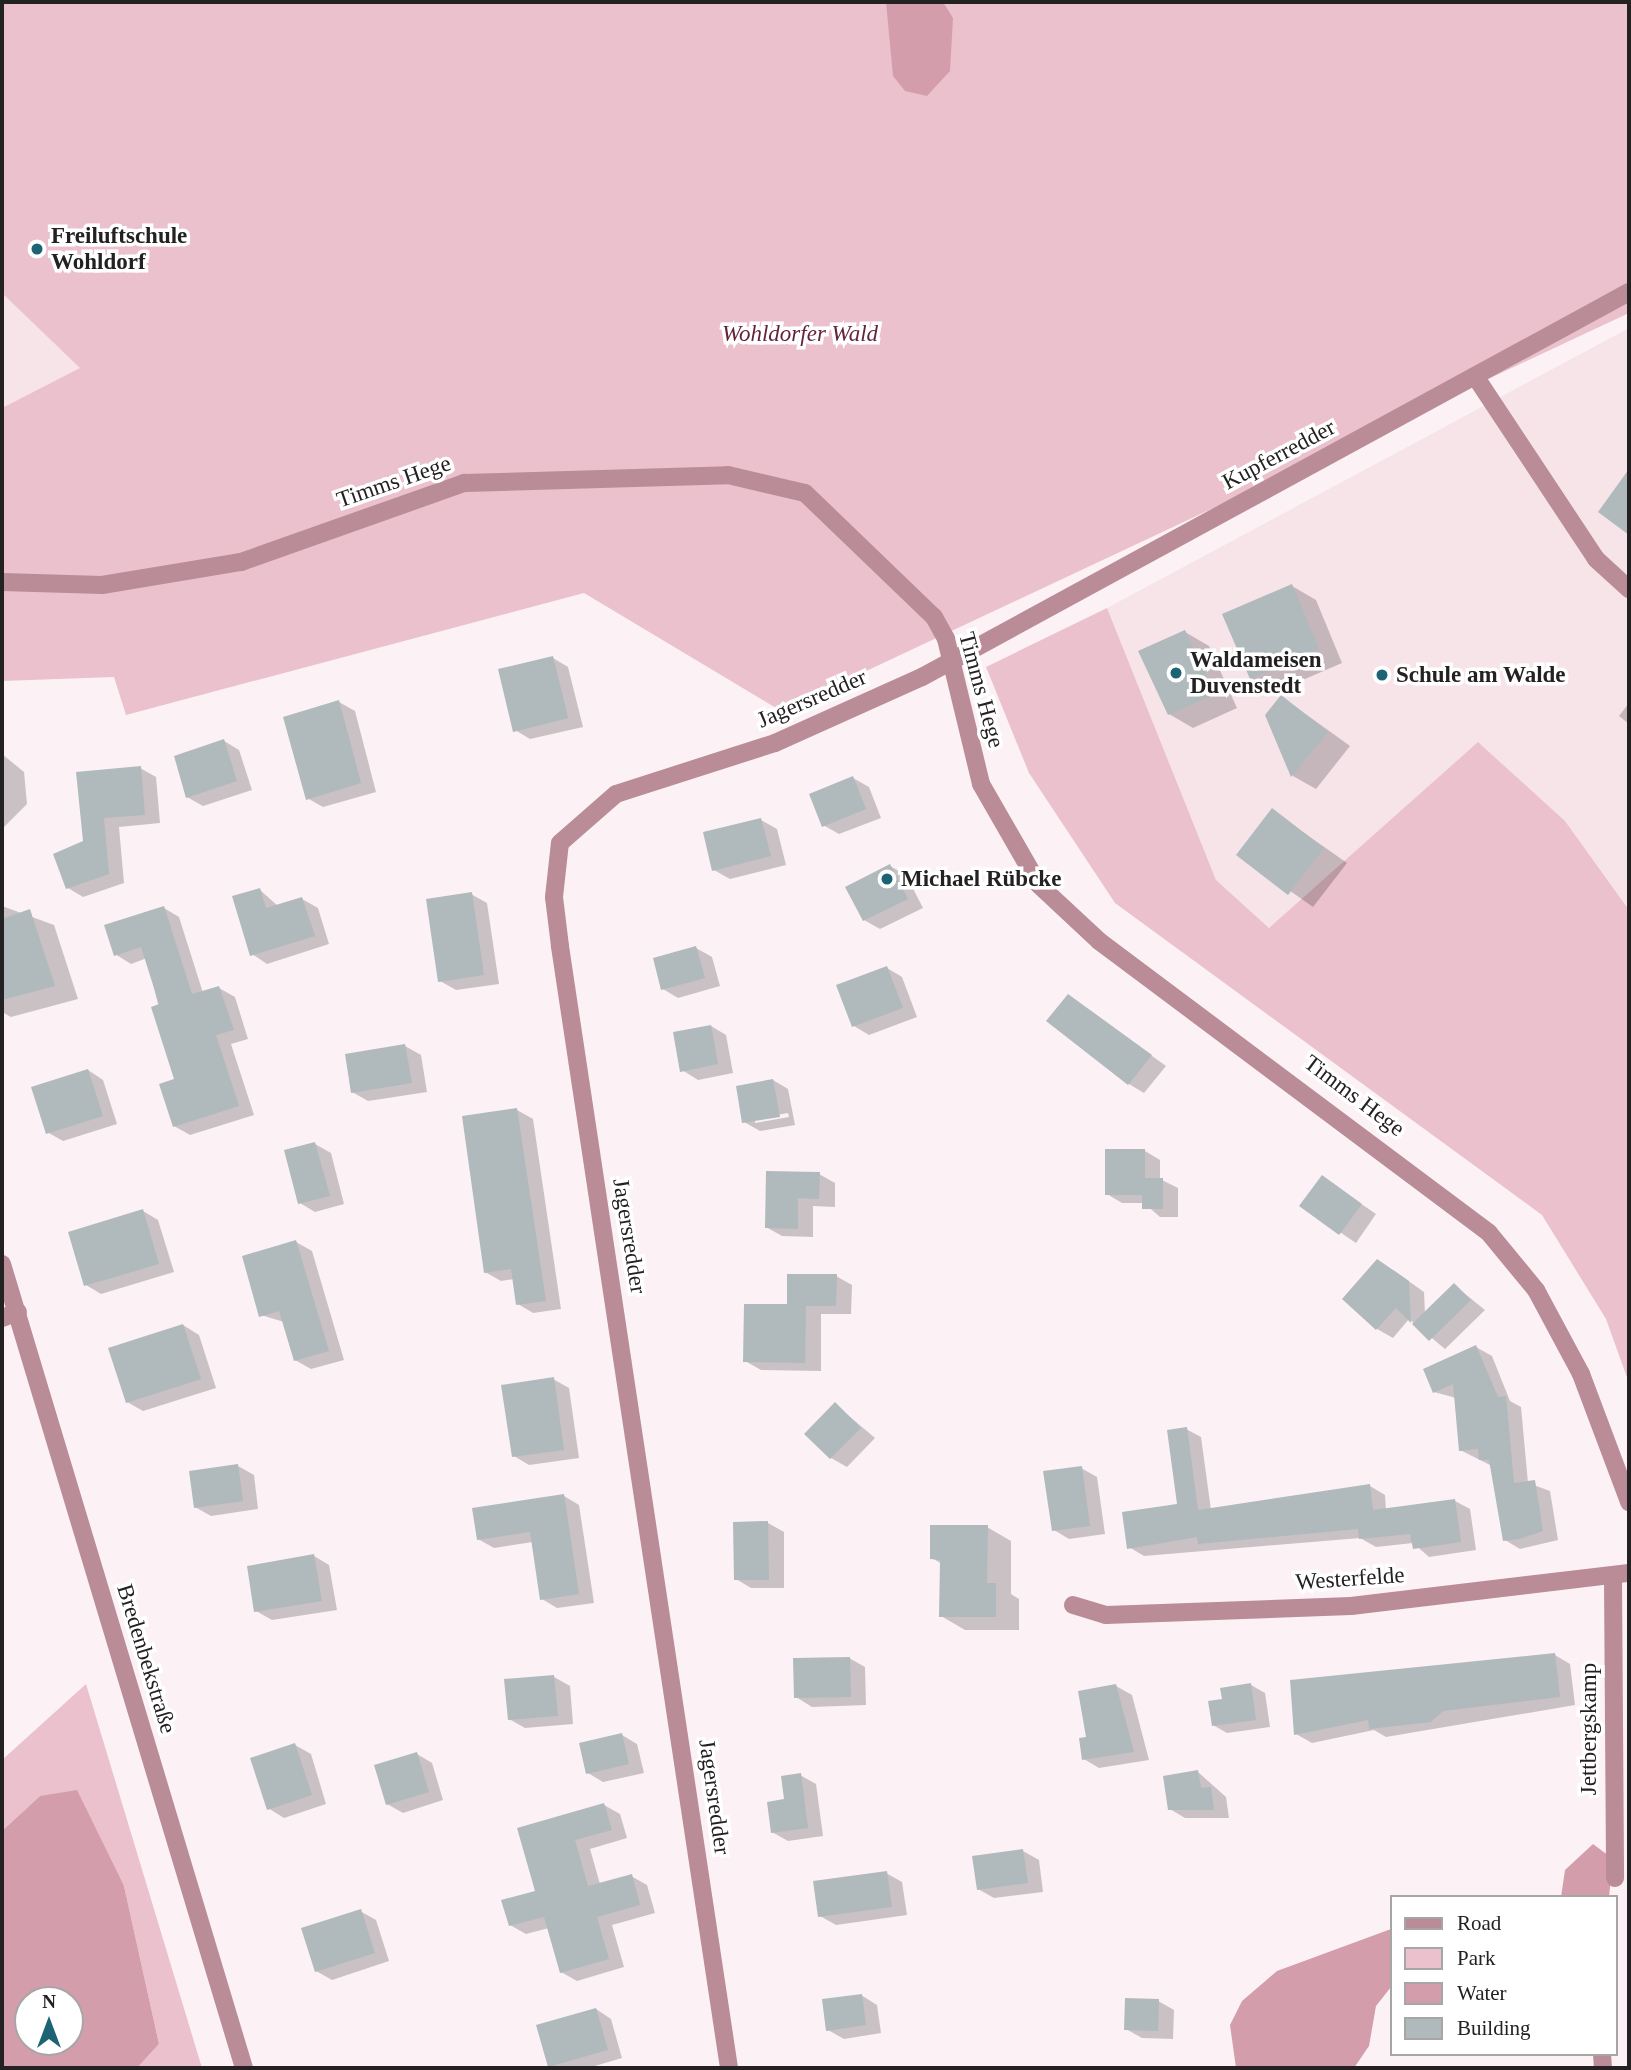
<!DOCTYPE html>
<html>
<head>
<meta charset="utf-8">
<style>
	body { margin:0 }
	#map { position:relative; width:1631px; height:2070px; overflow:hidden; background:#fcf2f5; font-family:"Times New Roman",serif }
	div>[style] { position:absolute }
	.built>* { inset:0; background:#f6e4e9 }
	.green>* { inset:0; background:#eac1cc }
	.water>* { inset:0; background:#d49dac }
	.shadow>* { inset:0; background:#0003 }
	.building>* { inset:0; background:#b0b9bb }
	.minor>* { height:18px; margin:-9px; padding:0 9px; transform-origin:9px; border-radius:9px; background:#b98c98 }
	.dots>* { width:19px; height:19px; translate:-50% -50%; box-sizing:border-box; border:4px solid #fff; border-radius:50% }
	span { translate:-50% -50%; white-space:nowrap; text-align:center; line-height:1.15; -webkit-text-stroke:7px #fff; paint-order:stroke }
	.poi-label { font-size:23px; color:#242122; font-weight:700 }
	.left { translate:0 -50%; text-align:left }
	.park-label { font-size:23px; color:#65233b; font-style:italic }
	.street-label { font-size:23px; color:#242122 }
	.frame { position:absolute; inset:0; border:4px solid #242122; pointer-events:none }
	.legend { position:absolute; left:1390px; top:1895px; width:228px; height:161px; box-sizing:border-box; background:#fff; border:2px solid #a7a6a7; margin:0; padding:9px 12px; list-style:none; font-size:21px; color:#242122 }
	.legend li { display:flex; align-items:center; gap:14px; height:35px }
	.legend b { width:35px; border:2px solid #a7a6a7 }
	.north { position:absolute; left:14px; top:1986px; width:70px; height:70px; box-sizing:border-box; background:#fff; border:2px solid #a7a6a7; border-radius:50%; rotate:0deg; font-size:19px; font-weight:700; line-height:28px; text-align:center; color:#242122 }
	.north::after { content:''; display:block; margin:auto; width:24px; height:32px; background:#1c6373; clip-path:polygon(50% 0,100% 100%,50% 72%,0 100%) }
</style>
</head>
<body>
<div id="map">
	<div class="built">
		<div style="clip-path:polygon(2px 43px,81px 368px,2px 408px)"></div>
		<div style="clip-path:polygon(1629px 328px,1629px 910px,1565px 821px,1478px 742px,1269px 928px,1216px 880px,1107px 608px)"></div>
	</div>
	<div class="green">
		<div style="clip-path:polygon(2px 2px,1629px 2px,1629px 313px,781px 711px,584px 593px,126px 715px,114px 677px,2px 681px,2px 408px,80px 368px,2px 293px)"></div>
		<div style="clip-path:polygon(1107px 608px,1216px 880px,1269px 928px,1478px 742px,1565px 821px,1629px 910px,1629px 1383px,1606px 1319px,1542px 1215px,1115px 903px,1029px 773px,986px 667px)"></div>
		<div style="clip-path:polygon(86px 1684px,202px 2068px,137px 2068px,159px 2044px,124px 1886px,40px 1796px,2px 1831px,2px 1760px)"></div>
	</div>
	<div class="water">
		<div style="clip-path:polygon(886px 2px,943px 2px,953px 18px,950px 71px,927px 96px,905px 91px,893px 76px)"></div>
		<div style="clip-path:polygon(evenodd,77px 1790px,124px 1886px,159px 2044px,137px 2068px,2px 2068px,2px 1831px,40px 1796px,77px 1790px,28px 2000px,70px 2000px,70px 2042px,28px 2042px,28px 2000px)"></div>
		<div style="clip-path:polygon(1593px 1844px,1613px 1859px,1609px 1897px,1561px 1897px,1565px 1870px)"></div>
		<div style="clip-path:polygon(1391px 1929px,1391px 1987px,1376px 2006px,1369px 2046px,1354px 2068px,1236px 2068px,1230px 2025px,1242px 2001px,1277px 1971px)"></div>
	</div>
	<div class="shadow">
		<div style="clip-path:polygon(1292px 586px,1316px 600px,1342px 663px,1275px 692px,1251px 678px)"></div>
		<div style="clip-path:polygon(1185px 632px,1209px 646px,1237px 708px,1193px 728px,1169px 714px)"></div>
		<div style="clip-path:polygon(553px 658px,568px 667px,583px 727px,530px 739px,515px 730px)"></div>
		<div style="clip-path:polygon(1282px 697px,1350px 746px,1316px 789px,1293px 776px,1267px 715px)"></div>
		<div style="clip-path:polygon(339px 702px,355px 711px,376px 792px,323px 807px,307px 798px)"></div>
		<div style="clip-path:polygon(1629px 703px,1629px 724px,1619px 716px)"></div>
		<div style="clip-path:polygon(224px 741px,239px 750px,252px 790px,203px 806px,187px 797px)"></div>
		<div style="clip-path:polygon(2px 754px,24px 772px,27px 804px,2px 829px)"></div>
		<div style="clip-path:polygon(140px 768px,156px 777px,160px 823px,119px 827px,124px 883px,83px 897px,68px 888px,85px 842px)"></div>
		<div style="clip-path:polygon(853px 778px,869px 787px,881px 818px,839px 834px,823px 825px)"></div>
		<div style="clip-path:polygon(1273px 811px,1347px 863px,1313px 907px,1239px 855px)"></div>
		<div style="clip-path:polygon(761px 820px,777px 829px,786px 865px,730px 879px,714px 870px)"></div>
		<div style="clip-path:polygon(890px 866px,906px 875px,923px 908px,880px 929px,864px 920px)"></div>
		<div style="clip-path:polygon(260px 890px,278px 906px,302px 899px,318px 908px,329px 944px,267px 964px,252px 954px)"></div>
		<div style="clip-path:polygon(471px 894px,487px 903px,499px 984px,456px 990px,440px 981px)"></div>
		<div style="clip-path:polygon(2px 906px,54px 925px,78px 999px,11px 1017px,2px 1012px)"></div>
		<div style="clip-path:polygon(164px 908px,179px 917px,203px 993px,219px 988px,235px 997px,248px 1039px,231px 1044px,254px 1115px,190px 1135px,174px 1126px,176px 1080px,147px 958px,131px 964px,115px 954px)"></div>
		<div style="clip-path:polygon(696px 948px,712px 957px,720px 986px,678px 998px,663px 989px)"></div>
		<div style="clip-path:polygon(887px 968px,902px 977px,917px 1017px,869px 1035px,854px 1026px)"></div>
		<div style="clip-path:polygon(1069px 996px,1166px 1066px,1144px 1093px,1129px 1084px)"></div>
		<div style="clip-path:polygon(711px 1026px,726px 1035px,733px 1073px,698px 1080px,682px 1070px)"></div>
		<div style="clip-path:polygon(405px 1046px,421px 1055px,427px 1092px,368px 1101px,352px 1092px)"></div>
		<div style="clip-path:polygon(88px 1070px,103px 1080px,117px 1124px,63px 1141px,47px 1132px)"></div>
		<div style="clip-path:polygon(evenodd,773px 1080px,788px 1089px,795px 1125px,760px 1131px,744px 1122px,773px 1080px,788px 1113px,789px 1117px,755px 1123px,755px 1119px,788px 1113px)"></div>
		<div style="clip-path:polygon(517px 1110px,533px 1119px,561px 1309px,533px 1313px,518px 1304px,514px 1279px,501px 1281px,485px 1272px)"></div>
		<div style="clip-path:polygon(315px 1144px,331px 1153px,344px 1204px,315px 1212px,300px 1203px)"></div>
		<div style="clip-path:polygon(1145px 1151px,1160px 1160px,1160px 1179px,1178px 1188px,1178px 1217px,1160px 1217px,1144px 1203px,1122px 1203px,1107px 1194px)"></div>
		<div style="clip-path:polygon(819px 1174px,835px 1183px,835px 1207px,813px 1206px,813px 1237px,782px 1236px,766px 1227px)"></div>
		<div style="clip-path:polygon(1322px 1177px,1376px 1214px,1356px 1243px,1301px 1206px)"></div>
		<div style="clip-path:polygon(143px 1211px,158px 1220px,174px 1272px,101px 1294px,86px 1285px)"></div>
		<div style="clip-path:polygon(296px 1242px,312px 1251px,344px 1360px,311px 1369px,295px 1360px,284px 1322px,261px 1315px)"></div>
		<div style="clip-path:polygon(1393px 1270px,1424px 1292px,1425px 1314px,1454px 1285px,1485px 1310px,1445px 1349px,1409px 1319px,1393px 1338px,1377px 1329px)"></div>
		<div style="clip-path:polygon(836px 1276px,852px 1285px,851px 1314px,821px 1314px,821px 1371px,761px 1370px,745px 1361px,788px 1306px)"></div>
		<div style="clip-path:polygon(183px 1325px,199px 1335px,216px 1388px,143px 1411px,127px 1402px)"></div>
		<div style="clip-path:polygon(1476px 1347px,1492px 1356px,1510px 1401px,1521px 1407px,1528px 1483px,1550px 1491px,1558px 1540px,1520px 1549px,1505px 1540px,1492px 1466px,1460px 1450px,1456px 1398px,1434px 1392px)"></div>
		<div style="clip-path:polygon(553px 1379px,569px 1388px,579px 1458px,529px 1465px,514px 1456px)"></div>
		<div style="clip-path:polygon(836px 1405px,875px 1438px,847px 1467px,831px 1458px)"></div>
		<div style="clip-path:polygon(1186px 1429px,1201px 1437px,1211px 1510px,1370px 1486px,1385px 1495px,1386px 1510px,1455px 1501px,1470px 1509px,1476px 1550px,1429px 1557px,1413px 1543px,1376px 1547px,1360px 1538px,1144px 1556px,1129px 1547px,1179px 1505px)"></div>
		<div style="clip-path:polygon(238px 1466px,254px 1475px,258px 1509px,211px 1516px,195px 1507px)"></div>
		<div style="clip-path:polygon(1081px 1468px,1097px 1477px,1105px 1534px,1069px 1539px,1054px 1530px)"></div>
		<div style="clip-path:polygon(564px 1496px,579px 1505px,594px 1603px,557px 1608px,542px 1599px,533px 1542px,494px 1548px,478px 1539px)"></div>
		<div style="clip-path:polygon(768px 1523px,784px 1532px,784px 1588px,751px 1588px,736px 1579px)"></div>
		<div style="clip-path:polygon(987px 1527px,1011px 1541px,1011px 1594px,1019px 1599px,1019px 1630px,965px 1630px,941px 1616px,942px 1564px,932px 1558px)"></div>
		<div style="clip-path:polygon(314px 1556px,329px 1565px,337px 1610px,272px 1620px,256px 1611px)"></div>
		<div style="clip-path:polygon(1555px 1655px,1570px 1664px,1575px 1705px,1386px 1737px,1374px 1730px,1312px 1743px,1296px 1734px)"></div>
		<div style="clip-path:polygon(849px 1658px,865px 1667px,866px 1705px,812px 1707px,796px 1697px)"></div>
		<div style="clip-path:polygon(554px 1677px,570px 1686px,573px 1724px,525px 1728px,509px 1719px)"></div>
		<div style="clip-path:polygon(1251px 1685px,1265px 1693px,1270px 1727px,1227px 1733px,1213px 1725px,1224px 1700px)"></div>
		<div style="clip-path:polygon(1116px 1686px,1132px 1695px,1149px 1760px,1099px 1768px,1084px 1759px,1088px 1738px)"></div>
		<div style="clip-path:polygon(622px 1735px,637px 1744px,644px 1773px,603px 1782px,588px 1773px)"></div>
		<div style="clip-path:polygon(295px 1745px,311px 1754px,326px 1804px,284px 1818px,268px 1808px)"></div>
		<div style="clip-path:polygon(417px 1754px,432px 1763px,443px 1800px,403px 1813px,387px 1804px)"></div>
		<div style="clip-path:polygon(1198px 1772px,1226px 1797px,1229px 1818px,1185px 1818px,1170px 1809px)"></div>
		<div style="clip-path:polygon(800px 1775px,816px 1784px,823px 1836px,788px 1841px,772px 1832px)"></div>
		<div style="clip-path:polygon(604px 1805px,620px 1814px,627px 1838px,590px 1849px,600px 1884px,631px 1876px,647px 1885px,655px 1913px,612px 1925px,624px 1967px,577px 1981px,561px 1972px,549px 1928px,526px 1934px,510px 1925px,537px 1892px,519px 1829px)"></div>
		<div style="clip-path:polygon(1023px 1851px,1039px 1860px,1043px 1892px,994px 1898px,978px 1889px)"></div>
		<div style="clip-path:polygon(886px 1873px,902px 1882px,907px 1915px,836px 1925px,820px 1916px)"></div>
		<div style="clip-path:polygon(360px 1911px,376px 1920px,389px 1961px,332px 1980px,316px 1971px)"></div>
		<div style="clip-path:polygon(861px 1995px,877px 2005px,881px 2033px,844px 2039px,828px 2030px)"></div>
		<div style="clip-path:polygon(1158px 2001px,1174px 2010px,1173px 2039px,1142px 2038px,1126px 2029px)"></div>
		<div style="clip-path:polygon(596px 2009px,611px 2019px,622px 2058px,588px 2068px,549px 2066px)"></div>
	</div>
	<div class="building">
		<div style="clip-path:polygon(1629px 469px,1629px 535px,1598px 512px)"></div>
		<div style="clip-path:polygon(1292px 584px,1319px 649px,1250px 679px,1222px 614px)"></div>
		<div style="clip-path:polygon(1185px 630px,1215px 694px,1168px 715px,1138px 651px)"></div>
		<div style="clip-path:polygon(553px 656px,568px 718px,513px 732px,498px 669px)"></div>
		<div style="clip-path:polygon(1281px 695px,1328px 732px,1291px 777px,1265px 715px)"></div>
		<div style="clip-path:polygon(339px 700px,361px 783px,306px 800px,283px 717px)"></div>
		<div style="clip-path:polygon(224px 739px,237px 781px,186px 798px,174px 756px)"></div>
		<div style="clip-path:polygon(141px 766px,145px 815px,104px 818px,109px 874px,66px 889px,53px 854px,83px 841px,76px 772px)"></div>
		<div style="clip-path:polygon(853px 776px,866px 809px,822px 827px,809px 794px)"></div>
		<div style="clip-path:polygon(1272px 808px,1324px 848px,1288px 895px,1236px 855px)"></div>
		<div style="clip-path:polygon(761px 818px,771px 856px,712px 871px,703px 832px)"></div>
		<div style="clip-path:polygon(890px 864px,908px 899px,863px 921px,845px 887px)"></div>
		<div style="clip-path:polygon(260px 888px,266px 908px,302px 897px,315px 936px,250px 956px,232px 896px)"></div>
		<div style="clip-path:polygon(472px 892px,484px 975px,438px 982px,426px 899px)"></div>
		<div style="clip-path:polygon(164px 906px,192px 994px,219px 986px,234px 1030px,216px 1035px,239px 1106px,173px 1127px,159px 1084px,174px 1079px,151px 1007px,159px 1004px,141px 947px,114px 956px,104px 925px)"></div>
		<div style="clip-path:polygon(30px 909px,55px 986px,2px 1000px,2px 919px)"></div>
		<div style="clip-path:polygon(696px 946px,705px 978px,661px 990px,653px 958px)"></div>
		<div style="clip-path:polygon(887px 966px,903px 1008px,852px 1027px,836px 985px)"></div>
		<div style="clip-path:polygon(1068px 994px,1152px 1055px,1128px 1085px,1046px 1021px)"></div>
		<div style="clip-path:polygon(711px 1025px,718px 1064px,680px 1072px,673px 1032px)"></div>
		<div style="clip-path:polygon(405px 1044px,412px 1083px,351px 1093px,345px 1054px)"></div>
		<div style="clip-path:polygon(88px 1069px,103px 1116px,46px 1134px,31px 1087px)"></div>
		<div style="clip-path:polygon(773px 1079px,780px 1117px,742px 1123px,736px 1086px)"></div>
		<div style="clip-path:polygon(517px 1108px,546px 1301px,516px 1305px,511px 1269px,484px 1273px,462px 1116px)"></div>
		<div style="clip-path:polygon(315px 1142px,330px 1196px,298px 1204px,284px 1150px)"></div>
		<div style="clip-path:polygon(1105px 1149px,1145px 1149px,1145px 1178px,1163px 1178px,1163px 1209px,1142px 1209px,1142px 1195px,1105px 1195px)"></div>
		<div style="clip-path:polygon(766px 1171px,820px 1172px,819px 1199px,798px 1198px,798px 1229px,765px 1228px)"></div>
		<div style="clip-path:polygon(1322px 1175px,1362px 1204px,1339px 1235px,1299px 1206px)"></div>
		<div style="clip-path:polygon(143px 1209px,159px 1264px,84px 1286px,68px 1232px)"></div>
		<div style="clip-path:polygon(296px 1240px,329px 1351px,294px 1361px,279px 1311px,259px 1317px,242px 1256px)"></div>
		<div style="clip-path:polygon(1377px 1259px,1409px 1281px,1411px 1323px,1396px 1308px,1376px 1330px,1342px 1299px)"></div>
		<div style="clip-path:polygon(787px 1274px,837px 1274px,836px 1306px,806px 1306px,805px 1363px,743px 1362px,744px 1304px,787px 1304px)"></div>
		<div style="clip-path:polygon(1454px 1283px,1471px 1300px,1429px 1341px,1412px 1324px)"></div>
		<div style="clip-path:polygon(183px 1324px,201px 1379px,126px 1403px,108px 1348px)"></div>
		<div style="clip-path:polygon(1476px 1345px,1498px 1397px,1506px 1396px,1514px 1483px,1535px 1480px,1543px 1531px,1519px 1539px,1503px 1541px,1489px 1460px,1479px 1460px,1478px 1449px,1459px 1451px,1453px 1384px,1433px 1393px,1423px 1369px)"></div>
		<div style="clip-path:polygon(554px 1377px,564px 1450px,512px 1457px,501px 1385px)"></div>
		<div style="clip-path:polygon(835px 1402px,861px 1428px,830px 1459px,804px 1434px)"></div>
		<div style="clip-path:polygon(1187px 1427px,1198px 1510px,1370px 1484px,1373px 1510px,1455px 1499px,1461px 1542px,1413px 1549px,1410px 1534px,1359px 1539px,1358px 1529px,1198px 1544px,1197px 1537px,1127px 1549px,1122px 1512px,1177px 1504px,1167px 1430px)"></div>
		<div style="clip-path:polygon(238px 1464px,243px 1501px,194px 1508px,189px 1471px)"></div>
		<div style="clip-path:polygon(1082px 1466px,1090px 1526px,1052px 1531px,1043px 1471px)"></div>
		<div style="clip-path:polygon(564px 1494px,579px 1594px,540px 1600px,530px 1532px,477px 1540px,472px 1508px)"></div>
		<div style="clip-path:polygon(768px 1521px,769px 1580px,734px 1580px,733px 1522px)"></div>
		<div style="clip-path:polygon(930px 1525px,988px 1525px,987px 1583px,996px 1583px,996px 1617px,939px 1617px,940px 1560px,930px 1559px)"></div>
		<div style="clip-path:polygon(314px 1554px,322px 1601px,254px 1612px,247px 1566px)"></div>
		<div style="clip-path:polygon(1555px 1653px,1560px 1697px,1443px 1711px,1431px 1722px,1369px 1729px,1368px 1720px,1294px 1735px,1290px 1680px)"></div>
		<div style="clip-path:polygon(850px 1657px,851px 1697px,794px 1698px,793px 1658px)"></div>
		<div style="clip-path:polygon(554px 1675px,558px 1716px,508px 1720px,504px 1679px)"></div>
		<div style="clip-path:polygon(1251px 1683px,1256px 1720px,1212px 1726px,1208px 1701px,1222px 1699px,1220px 1688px)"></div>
		<div style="clip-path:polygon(1116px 1684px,1134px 1752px,1082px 1760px,1079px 1738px,1086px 1737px,1078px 1691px)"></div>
		<div style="clip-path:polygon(622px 1733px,629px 1764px,586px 1774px,579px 1743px)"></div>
		<div style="clip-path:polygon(295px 1743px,312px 1795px,267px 1810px,250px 1758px)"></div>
		<div style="clip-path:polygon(417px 1752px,429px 1792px,386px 1805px,374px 1765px)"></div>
		<div style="clip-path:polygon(1198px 1770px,1201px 1788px,1211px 1787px,1214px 1810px,1168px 1810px,1163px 1776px)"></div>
		<div style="clip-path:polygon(801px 1773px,808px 1828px,771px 1833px,767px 1802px,784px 1799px,781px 1776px)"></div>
		<div style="clip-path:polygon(604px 1803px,612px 1830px,575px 1840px,588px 1886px,632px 1874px,640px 1905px,597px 1917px,609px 1959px,560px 1973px,544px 1917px,509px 1926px,501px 1900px,535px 1891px,517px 1828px)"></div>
		<div style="clip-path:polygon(1023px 1849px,1028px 1883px,977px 1890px,972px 1856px)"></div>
		<div style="clip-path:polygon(887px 1871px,892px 1907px,818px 1917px,813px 1881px)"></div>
		<div style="clip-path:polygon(361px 1909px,375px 1953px,315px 1972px,301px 1928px)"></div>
		<div style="clip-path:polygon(862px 1994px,866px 2025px,826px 2031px,822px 1999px)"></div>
		<div style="clip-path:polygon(1125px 1998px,1159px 1999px,1158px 2031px,1124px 2030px)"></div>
		<div style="clip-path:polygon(596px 2008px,608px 2050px,548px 2067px,536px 2025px)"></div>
	</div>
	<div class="minor">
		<div style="left:1475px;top:376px;width:219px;rotate:56.5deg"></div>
		<div style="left:1596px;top:559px;width:45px;rotate:42.3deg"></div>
		<div style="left:2px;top:582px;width:100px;rotate:1.7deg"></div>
		<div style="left:102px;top:585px;width:141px;rotate:-9.4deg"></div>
		<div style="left:241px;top:562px;width:237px;rotate:-19.5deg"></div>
		<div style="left:464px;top:483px;width:264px;rotate:-1.7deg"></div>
		<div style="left:728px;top:475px;width:79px;rotate:13.2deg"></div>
		<div style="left:805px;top:493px;width:179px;rotate:43.9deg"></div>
		<div style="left:934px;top:617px;width:25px;rotate:61deg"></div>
		<div style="left:946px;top:639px;width:149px;rotate:76.4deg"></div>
		<div style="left:981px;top:784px;width:116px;rotate:60.1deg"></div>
		<div style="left:1039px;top:885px;width:82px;rotate:43deg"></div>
		<div style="left:1099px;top:941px;width:487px;rotate:36.8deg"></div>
		<div style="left:1489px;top:1233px;width:74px;rotate:50.5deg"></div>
		<div style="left:1536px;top:1290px;width:95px;rotate:61.8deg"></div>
		<div style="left:1581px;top:1374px;width:137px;rotate:69.4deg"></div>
		<div style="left:2px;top:1264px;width:840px;rotate:73.25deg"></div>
		<div style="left:2px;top:1318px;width:17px;rotate:-21deg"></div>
		<div style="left:1613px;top:1579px;width:299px;rotate:89.6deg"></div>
		<div style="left:1073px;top:1605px;width:34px;rotate:17deg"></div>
		<div style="left:1106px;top:1615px;width:245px;rotate:-2.1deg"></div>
		<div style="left:1351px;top:1606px;width:280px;rotate:-6.8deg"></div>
		<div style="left:1602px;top:2054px;width:14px;rotate:86deg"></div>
		<div style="left:729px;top:2068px;width:1135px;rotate:-98.57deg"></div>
		<div style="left:560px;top:946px;width:49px;rotate:-97deg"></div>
		<div style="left:554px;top:897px;width:54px;rotate:-83.7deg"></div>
		<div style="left:560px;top:843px;width:74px;rotate:-41.2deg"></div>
		<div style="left:616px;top:794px;width:167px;rotate:-17.8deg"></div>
		<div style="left:775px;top:743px;width:161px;rotate:-24.2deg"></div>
		<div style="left:922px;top:677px;width:805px;rotate:-28.57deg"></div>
	</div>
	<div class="dots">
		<div style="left:37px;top:249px;background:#1c6373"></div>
		<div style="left:1176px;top:673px;background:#1c6373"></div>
		<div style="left:1382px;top:675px;background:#1c6373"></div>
		<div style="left:887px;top:879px;background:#1c6373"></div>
	</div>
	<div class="poi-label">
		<span class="left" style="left:51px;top:249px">Freiluftschule<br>Wohldorf</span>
		<span class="left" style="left:1190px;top:673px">Waldameisen<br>Duvenstedt</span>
		<span class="left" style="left:1396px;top:675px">Schule am Walde</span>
		<span class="left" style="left:901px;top:879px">Michael Rübcke</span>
	</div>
	<div class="park-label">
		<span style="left:800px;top:334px">Wohldorfer Wald</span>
	</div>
	<div class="street-label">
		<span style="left:1279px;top:455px;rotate:-28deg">Kupferredder</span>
		<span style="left:394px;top:482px;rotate:-19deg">Timms Hege</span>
		<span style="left:981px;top:690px;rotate:75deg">Timms Hege</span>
		<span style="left:812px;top:699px;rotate:-23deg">Jagersredder</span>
		<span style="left:1354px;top:1096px;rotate:37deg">Timms Hege</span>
		<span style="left:629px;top:1236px;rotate:81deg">Jagersredder</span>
		<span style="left:1350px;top:1579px;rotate:-4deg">Westerfelde</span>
		<span style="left:146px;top:1659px;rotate:73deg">Bredenbekstraße</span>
		<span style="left:1589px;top:1729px;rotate:-90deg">Jettbergskamp</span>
		<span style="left:714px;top:1797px;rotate:82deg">Jagersredder</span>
	</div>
	<div class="frame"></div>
	<ul class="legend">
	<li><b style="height:9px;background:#b98c98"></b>Road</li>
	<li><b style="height:19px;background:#eac1cc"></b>Park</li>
	<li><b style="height:19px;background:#d49dac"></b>Water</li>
	<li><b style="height:19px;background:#b0b9bb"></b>Building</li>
	</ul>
	<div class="north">N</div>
</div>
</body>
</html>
